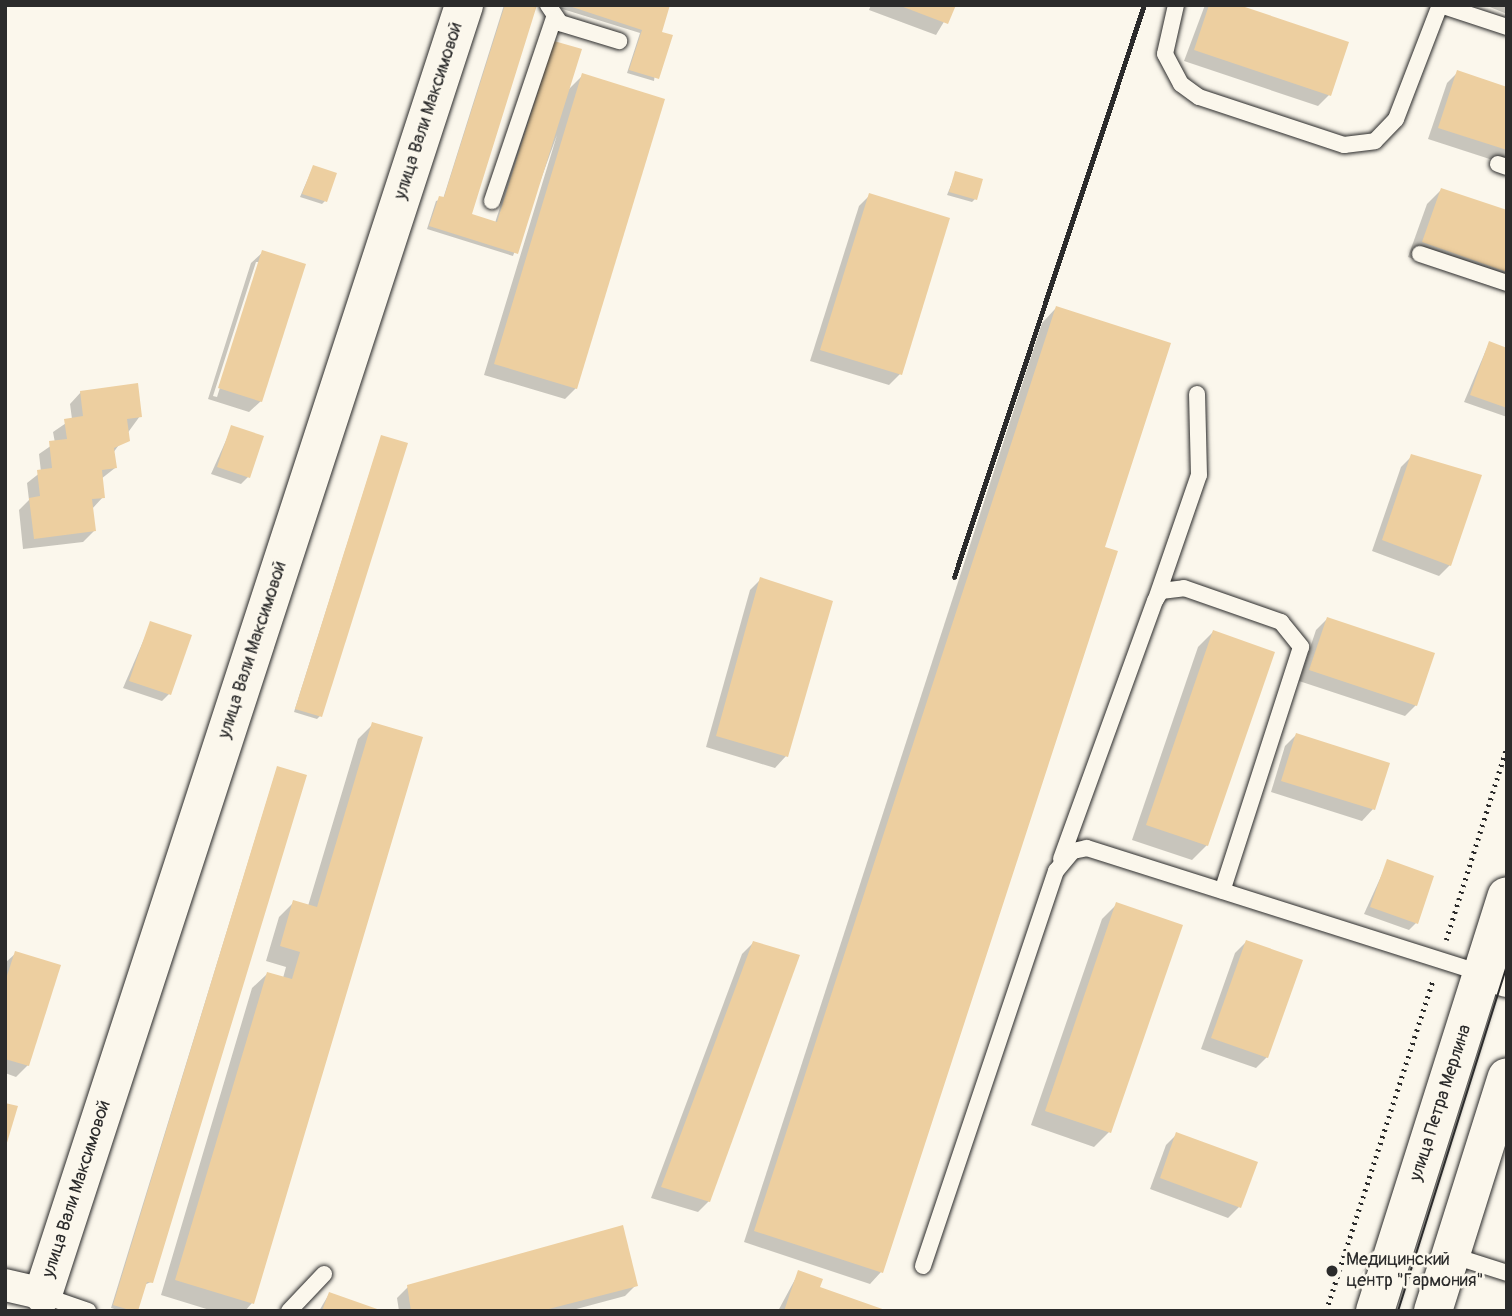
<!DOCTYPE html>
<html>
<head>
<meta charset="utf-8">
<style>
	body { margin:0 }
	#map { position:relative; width:1512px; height:1316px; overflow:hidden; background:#fbf7ec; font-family:Pangolin,sans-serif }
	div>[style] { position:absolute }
	.shadow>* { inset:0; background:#0003 }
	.building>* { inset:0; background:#edcfa0 }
	.path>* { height:4.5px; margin-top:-2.25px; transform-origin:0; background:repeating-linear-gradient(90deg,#2b2b2b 0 2px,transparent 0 7px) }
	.roads { filter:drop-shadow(0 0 2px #2b2b2b) drop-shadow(0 0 2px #2b2b2b) }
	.lane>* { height:16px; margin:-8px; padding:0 8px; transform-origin:8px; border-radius:8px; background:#fbf7ec }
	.street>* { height:32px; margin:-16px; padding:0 16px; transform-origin:16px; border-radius:16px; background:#fbf7ec }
	.secondary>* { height:38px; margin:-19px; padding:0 19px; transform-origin:19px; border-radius:19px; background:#fbf7ec }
	.tram>* { height:2px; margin:-1px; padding:0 1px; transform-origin:1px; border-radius:1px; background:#2b2b2b }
	.rail>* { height:5px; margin:-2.5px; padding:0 2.5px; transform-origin:2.5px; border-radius:2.5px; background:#2b2b2b }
	.dots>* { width:19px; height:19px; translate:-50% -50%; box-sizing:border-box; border:4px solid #fbf7ec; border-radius:50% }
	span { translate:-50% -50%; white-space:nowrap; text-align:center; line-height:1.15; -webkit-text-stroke:5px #fbf7ec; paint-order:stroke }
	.street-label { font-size:18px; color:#2b2b2b }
	.poi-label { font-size:18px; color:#2b2b2b }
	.left { translate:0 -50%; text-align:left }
	.frame { position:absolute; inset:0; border:7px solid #2b2b2b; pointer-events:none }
</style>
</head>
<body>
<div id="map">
	<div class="shadow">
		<div style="clip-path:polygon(504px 5px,533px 5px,470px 215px,495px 223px,551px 46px,567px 91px,583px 75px,576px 388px,565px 399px,484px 375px,557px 135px,513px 256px,427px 229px,436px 201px,443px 199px)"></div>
		<div style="clip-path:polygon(664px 5px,654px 81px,627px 73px,640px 33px,556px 7px)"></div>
		<div style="clip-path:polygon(871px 5px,954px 5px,936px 35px,869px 10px)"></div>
		<div style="clip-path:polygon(1205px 5px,1233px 5px,1329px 95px,1318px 106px,1184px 61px)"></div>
		<div style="clip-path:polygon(1485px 5px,1507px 5px,1507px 14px)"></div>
		<div style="clip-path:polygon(1458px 72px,1507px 89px,1505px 164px,1428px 139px,1447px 83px)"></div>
		<div style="clip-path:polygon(313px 167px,325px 201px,322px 204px,300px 197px)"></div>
		<div style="clip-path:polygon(956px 173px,975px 199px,972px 202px,947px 195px)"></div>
		<div style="clip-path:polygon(1441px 190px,1507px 212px,1507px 292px,1408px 257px,1427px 204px)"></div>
		<div style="clip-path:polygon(870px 195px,900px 374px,889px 385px,810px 361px,859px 206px)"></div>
		<div style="clip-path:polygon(evenodd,263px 252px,261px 401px,249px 412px,208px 399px,251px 263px,263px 252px,256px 262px,260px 262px,217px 397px,213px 396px,256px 262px)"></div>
		<div style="clip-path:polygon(1056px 308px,1102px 548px,1093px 624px,881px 1272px,870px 1284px,744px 1242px,1042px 323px)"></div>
		<div style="clip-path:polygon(1489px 343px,1507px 349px,1507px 417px,1464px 402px)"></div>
		<div style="clip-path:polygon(81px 392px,140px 416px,113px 453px,115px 468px,101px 479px,103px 497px,92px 509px,94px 531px,83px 542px,23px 549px,19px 510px,29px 500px,27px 483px,41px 472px,39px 454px,55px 443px,53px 432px,72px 419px,70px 404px)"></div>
		<div style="clip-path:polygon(232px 427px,248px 477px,241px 484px,211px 474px)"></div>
		<div style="clip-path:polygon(381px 437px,320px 716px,317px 719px,294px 712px)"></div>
		<div style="clip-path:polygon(1412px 456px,1450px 565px,1439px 576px,1372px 551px,1401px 467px)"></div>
		<div style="clip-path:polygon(761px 579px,786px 756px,775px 768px,706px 747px,750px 590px)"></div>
		<div style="clip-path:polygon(1327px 619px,1416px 705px,1405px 716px,1299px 681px,1316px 630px)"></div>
		<div style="clip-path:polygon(151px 623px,169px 694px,162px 701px,123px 688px)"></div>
		<div style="clip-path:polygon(1213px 632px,1207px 845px,1192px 860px,1132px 840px,1198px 647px)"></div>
		<div style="clip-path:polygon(373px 724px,252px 1303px,245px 1311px,213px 1311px,161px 1295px,252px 988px,267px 974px,283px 978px,286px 967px,266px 961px,279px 917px,294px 902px,308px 906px,358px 739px)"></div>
		<div style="clip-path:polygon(1296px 735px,1373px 809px,1362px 821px,1271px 792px,1285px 746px)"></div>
		<div style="clip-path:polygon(277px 768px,151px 1282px,144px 1285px,136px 1311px,121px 1311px,111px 1308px)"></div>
		<div style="clip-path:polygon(1388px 861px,1416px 923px,1409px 930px,1364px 914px)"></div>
		<div style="clip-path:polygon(1117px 904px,1180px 926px,1109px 1132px,1094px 1147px,1031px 1125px,1102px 919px)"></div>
		<div style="clip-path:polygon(1246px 942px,1267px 1057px,1256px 1068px,1201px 1049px,1235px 953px)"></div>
		<div style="clip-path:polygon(753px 943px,709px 1201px,698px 1212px,651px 1198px,742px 954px)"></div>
		<div style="clip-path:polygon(16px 953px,28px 1065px,16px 1077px,5px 1073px,5px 963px)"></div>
		<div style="clip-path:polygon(1177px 1134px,1239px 1207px,1228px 1218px,1150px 1189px,1166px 1145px)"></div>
		<div style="clip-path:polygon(799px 1272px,818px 1288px,884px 1311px,778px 1311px)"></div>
		<div style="clip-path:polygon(636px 1285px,625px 1296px,569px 1311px,399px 1311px,397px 1298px,408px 1287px)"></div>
		<div style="clip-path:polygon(329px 1294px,376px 1311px,319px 1311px)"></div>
	</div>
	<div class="building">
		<div style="clip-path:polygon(505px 5px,537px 5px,472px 214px,497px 222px,554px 41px,582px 49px,518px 254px,429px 226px,439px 196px,444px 197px)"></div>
		<div style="clip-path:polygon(566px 5px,670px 5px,662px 32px,673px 35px,659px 79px,629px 70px,642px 30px)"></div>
		<div style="clip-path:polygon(898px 5px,956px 5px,948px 24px)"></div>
		<div style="clip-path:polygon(1209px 5px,1239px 5px,1349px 42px,1331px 96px,1194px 50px)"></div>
		<div style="clip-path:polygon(1457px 70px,1507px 87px,1507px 150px,1438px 128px)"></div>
		<div style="clip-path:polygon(582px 73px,665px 99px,577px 389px,494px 364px)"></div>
		<div style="clip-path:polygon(313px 165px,337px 173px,327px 202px,302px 194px)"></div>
		<div style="clip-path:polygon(955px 171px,983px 179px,977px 200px,949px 192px)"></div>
		<div style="clip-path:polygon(1441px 188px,1507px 210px,1507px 272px,1422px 242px)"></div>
		<div style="clip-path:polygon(869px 193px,950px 218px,902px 375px,820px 350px)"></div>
		<div style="clip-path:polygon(262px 250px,306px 264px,262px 402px,218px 388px)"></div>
		<div style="clip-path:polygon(1056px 306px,1171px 343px,1105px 547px,1118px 551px,883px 1273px,754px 1231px)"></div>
		<div style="clip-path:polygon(1489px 341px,1507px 348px,1507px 408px,1470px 395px)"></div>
		<div style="clip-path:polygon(138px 383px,142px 417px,127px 419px,130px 441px,114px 448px,117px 468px,102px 470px,105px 498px,92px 499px,96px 531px,34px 539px,29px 498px,40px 496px,37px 470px,52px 468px,49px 441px,67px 439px,64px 419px,83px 416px,80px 391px)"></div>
		<div style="clip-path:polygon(231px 425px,264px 436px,250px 478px,217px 467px)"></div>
		<div style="clip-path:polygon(381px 435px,408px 443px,322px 717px,295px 709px)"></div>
		<div style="clip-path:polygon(1411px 454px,1482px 475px,1451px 566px,1382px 540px)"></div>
		<div style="clip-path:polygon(760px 577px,833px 601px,788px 757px,716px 736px)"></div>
		<div style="clip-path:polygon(1327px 617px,1435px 653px,1417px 706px,1309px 670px)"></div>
		<div style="clip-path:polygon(150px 621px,192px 635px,171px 695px,129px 681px)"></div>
		<div style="clip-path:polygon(1213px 630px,1275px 652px,1208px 846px,1146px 825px)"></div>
		<div style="clip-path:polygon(372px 722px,423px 737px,254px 1304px,175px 1280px,267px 972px,292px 979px,300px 952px,280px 946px,293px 900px,317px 907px)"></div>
		<div style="clip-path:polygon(1296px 733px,1390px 763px,1375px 810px,1281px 781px)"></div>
		<div style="clip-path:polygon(277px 766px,307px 775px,153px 1283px,147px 1282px,138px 1311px,133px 1311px,113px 1305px)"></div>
		<div style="clip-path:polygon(1387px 859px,1434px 876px,1418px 924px,1370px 907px)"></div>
		<div style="clip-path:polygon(1116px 902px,1183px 925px,1111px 1133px,1045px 1111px)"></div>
		<div style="clip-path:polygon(1246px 940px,1303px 960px,1268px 1058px,1211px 1038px)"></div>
		<div style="clip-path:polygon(753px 941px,800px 955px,710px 1202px,661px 1187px)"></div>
		<div style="clip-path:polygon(15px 951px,61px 965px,29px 1066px,5px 1059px,5px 982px)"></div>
		<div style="clip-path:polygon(5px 1103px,18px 1106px,6px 1146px,5px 1146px)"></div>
		<div style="clip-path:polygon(1176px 1132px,1258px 1162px,1241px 1208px,1160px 1178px)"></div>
		<div style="clip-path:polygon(623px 1225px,638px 1286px,541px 1311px,411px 1311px,407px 1285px)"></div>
		<div style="clip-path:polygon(798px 1270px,823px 1279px,820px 1287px,888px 1311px,784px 1311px)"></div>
		<div style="clip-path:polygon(329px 1292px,380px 1310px,380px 1311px,322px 1311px)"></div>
	</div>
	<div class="path">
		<div style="left:1446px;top:940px;width:202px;rotate:-72.5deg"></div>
		<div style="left:1326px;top:1311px;width:349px;rotate:-72.1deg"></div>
	</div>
	<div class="roads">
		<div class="lane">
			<div style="left:548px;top:5px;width:22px;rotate:56deg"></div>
			<div style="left:560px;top:23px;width:62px;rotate:17deg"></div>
			<div style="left:1176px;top:5px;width:50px;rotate:102.7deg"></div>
			<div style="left:1165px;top:54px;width:34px;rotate:62deg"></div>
			<div style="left:1181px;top:84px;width:22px;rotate:36deg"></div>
			<div style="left:1199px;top:97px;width:153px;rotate:18.3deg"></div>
			<div style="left:1344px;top:145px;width:31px;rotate:-7deg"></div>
			<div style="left:1375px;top:141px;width:30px;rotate:-46deg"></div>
			<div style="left:1396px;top:119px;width:122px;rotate:-68.9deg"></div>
			<div style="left:1440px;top:5px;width:71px;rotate:18.2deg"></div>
			<div style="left:1498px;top:164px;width:9px;rotate:18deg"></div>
			<div style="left:492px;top:201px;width:193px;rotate:-71.3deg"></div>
			<div style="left:1420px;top:254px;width:92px;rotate:18.4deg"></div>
			<div style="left:1156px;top:599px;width:131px;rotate:-70.9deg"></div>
			<div style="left:1199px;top:475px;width:81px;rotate:-91.4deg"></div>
			<div style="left:1061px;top:859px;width:275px;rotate:-70deg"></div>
			<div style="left:1155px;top:601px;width:12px;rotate:-59deg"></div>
			<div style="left:1161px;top:591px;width:23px;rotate:-7deg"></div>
			<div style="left:1184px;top:588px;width:103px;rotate:19.3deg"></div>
			<div style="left:1281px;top:622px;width:32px;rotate:51deg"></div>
			<div style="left:1301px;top:647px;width:256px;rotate:107.9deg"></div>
			<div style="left:1451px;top:1255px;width:59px;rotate:17.8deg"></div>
			<div style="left:923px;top:1266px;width:417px;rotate:-71.4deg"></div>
			<div style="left:1056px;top:871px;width:26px;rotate:-50deg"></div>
			<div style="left:1073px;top:851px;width:14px;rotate:-12deg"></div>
			<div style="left:1087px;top:848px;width:414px;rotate:17.6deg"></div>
			<div style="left:42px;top:1295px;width:49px;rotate:19.2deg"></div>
			<div style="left:289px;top:1311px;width:51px;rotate:-46.6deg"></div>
		</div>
		<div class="street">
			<div style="left:1482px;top:973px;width:26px;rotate:18deg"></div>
			<div style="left:5px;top:1285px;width:39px;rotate:13deg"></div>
		</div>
		<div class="secondary">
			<div style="left:43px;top:1294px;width:1356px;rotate:-71.91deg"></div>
			<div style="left:1375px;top:1311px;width:435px;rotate:-72.4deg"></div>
			<div style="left:1433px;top:1311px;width:245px;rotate:-72.5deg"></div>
		</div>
	</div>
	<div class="tram">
		<div style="left:1398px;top:1311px;width:363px;rotate:-72.5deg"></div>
	</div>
	<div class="rail">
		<div style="left:954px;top:577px;width:603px;rotate:-71.63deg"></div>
	</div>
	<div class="dots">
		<div style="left:1332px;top:1271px;background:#2b2b2b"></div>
	</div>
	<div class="street-label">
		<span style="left:429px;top:111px;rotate:-72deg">улица Вали Максимовой</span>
		<span style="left:253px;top:650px;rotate:-72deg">улица Вали Максимовой</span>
		<span style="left:1441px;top:1103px;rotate:-72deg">улица Петра Мерлина</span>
		<span style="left:77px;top:1189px;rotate:-72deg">улица Вали Максимовой</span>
	</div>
	<div class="poi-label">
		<span class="left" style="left:1346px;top:1271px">Медицинский<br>центр "Гармония"</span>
	</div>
	<div class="frame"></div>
</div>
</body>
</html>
